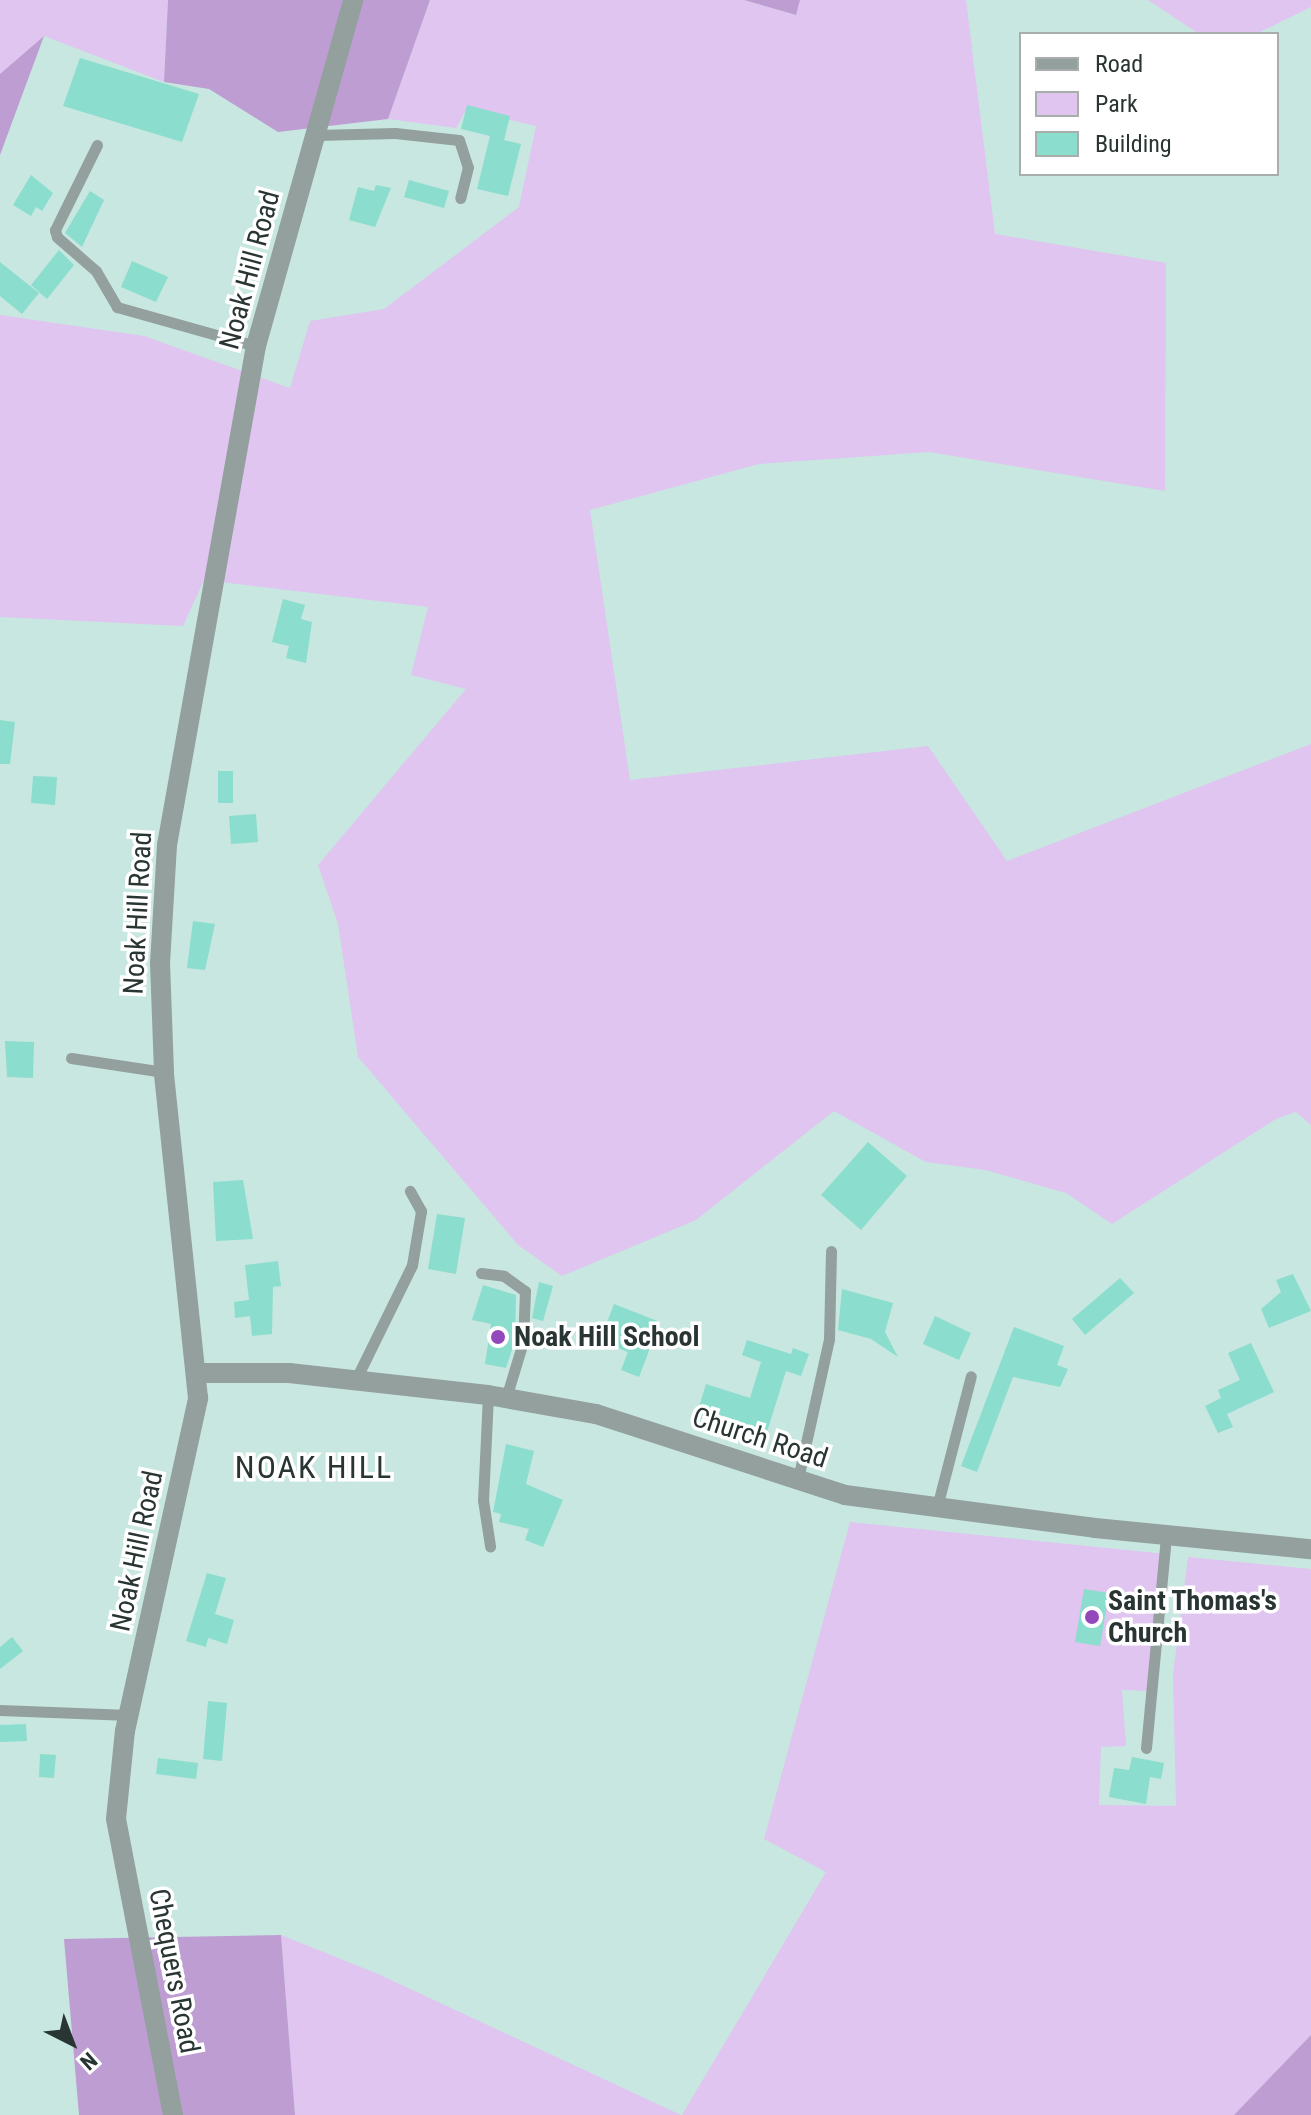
<!DOCTYPE html>
<html>
<head>
<meta charset="utf-8">
<style>
	body { margin:0 }
	#map { position:relative; width:1311px; height:2115px; overflow:hidden; background:#c8e7e0; font-family:"Roboto Condensed",sans-serif }
	div>[style] { position:absolute }
	.green>* { inset:0; background:#dfc5f0 }
	.forest>* { inset:0; background:#be9dd3 }
	.building>* { inset:0; background:#8bddcd }
	.service>* { height:11px; margin:-5.5px; padding:0 5.5px; transform-origin:5.5px; border-radius:5.5px; background:#93a09d }
	.tertiary>* { height:20px; margin:-10px; padding:0 10px; transform-origin:10px; border-radius:10px; background:#93a09d }
	.dots>* { width:22px; height:22px; translate:-50% -50%; box-sizing:border-box; border:4px solid #fff; border-radius:50% }
	span { translate:-50% -50%; white-space:nowrap; text-align:center; line-height:1.15; -webkit-text-stroke:7px #fff; paint-order:stroke }
	.street-label { font-size:28px; color:#293533 }
	.poi-label { font-size:28px; color:#293533; font-weight:700 }
	.left { translate:0 -50%; text-align:left }
	.quarter-label { font-size:32px; color:#293533; letter-spacing:2px }
	.legend { position:absolute; left:1019px; top:32px; width:260px; height:144px; box-sizing:border-box; background:#fff; border:2px solid #a9aead; margin:0; padding:10px 14px; list-style:none; font-size:24px; color:#293533 }
	.legend li { display:flex; align-items:center; gap:16px; height:40px }
	.legend b { width:40px; border:2px solid #a9aead }
	.north { position:absolute; left:32px; top:2003px; width:80px; height:80px; -webkit-text-stroke:6px #fff; paint-order:stroke; rotate:138deg; font-size:22px; font-weight:700; line-height:32px; text-align:center; color:#293533 }
	.north::after { content:''; display:block; margin:auto; width:28px; height:36px; background:#293533; clip-path:polygon(50% 0,100% 100%,50% 72%,0 100%) }
</style>
</head>
<body>
<div id="map">
	<div class="green">
		<div style="clip-path:polygon(0 0,168px 0,164px 82px,44px 36px,0 74px)"></div>
		<div style="clip-path:polygon(430px 0,744px 0,795px 15px,800px 0,966px 0,995px 234px,1166px 263px,1165px 491px,929px 452px,759px 464px,590px 510px,630px 780px,928px 746px,1007px 861px,1311px 744px,1311px 1125px,1296px 1112px,1276px 1119px,1112px 1224px,1066px 1193px,985px 1170px,926px 1162px,834px 1111px,696px 1220px,562px 1276px,518px 1245px,358px 1057px,338px 924px,318px 865px,466px 689px,411px 675px,428px 607px,204px 580px,183px 626px,0 617px,0 315px,144px 336px,290px 388px,310px 321px,384px 309px,519px 207px,536px 126px,466px 110px,456px 128px,388px 119px)"></div>
		<div style="clip-path:polygon(1148px 0,1311px 0,1311px 7px,1256px 34px,1199px 34px)"></div>
		<div style="clip-path:polygon(850px 1522px,1166px 1554px,1150px 1691px,1122px 1690px,1126px 1746px,1101px 1747px,1099px 1805px,1176px 1806px,1173px 1674px,1188px 1557px,1311px 1569px,1311px 2035px,1234px 2115px,682px 2115px,826px 1872px,764px 1839px)"></div>
		<div style="clip-path:polygon(281px 1935px,378px 1974px,681px 2115px,295px 2115px)"></div>
	</div>
	<div class="forest">
		<div style="clip-path:polygon(168px 0,430px 0,388px 119px,278px 132px,209px 89px,164px 82px)"></div>
		<div style="clip-path:polygon(744px 0,800px 0,796px 15px)"></div>
		<div style="clip-path:polygon(44px 36px,0 155px,0 74px)"></div>
		<div style="clip-path:polygon(281px 1935px,295px 2115px,79px 2115px,64px 1939px)"></div>
		<div style="clip-path:polygon(1311px 2035px,1311px 2115px,1234px 2115px)"></div>
	</div>
	<div class="building">
		<div style="clip-path:polygon(80px 58px,199px 94px,182px 142px,63px 106px)"></div>
		<div style="clip-path:polygon(467px 105px,510px 116px,504px 140px,521px 144px,508px 196px,477px 189px,490px 136px,461px 129px)"></div>
		<div style="clip-path:polygon(31px 175px,53px 193px,42px 211px,36px 207px,31px 216px,13px 205px)"></div>
		<div style="clip-path:polygon(409px 180px,449px 191px,444px 208px,404px 197px)"></div>
		<div style="clip-path:polygon(376px 185px,391px 188px,375px 227px,349px 220px,358px 187px,374px 191px)"></div>
		<div style="clip-path:polygon(90px 191px,104px 200px,82px 247px,65px 233px)"></div>
		<div style="clip-path:polygon(59px 250px,74px 265px,47px 299px,31px 285px)"></div>
		<div style="clip-path:polygon(132px 261px,168px 277px,156px 302px,121px 287px)"></div>
		<div style="clip-path:polygon(0 262px,39px 293px,22px 314px,0 296px)"></div>
		<div style="clip-path:polygon(283px 599px,305px 605px,301px 619px,312px 622px,306px 663px,286px 658px,289px 646px,272px 642px)"></div>
		<div style="clip-path:polygon(0 720px,15px 722px,10px 764px,0 764px)"></div>
		<div style="clip-path:polygon(218px 771px,233px 771px,233px 803px,218px 803px)"></div>
		<div style="clip-path:polygon(33px 776px,57px 777px,55px 805px,31px 803px)"></div>
		<div style="clip-path:polygon(256px 814px,258px 842px,231px 844px,229px 816px)"></div>
		<div style="clip-path:polygon(193px 921px,215px 924px,205px 970px,187px 968px)"></div>
		<div style="clip-path:polygon(5px 1041px,34px 1042px,33px 1078px,7px 1077px)"></div>
		<div style="clip-path:polygon(868px 1142px,907px 1176px,861px 1230px,821px 1195px)"></div>
		<div style="clip-path:polygon(243px 1180px,253px 1239px,216px 1241px,213px 1182px)"></div>
		<div style="clip-path:polygon(437px 1214px,465px 1218px,456px 1274px,428px 1269px)"></div>
		<div style="clip-path:polygon(278px 1261px,281px 1286px,273px 1287px,272px 1334px,252px 1336px,250px 1316px,235px 1318px,234px 1302px,249px 1300px,245px 1265px)"></div>
		<div style="clip-path:polygon(1293px 1274px,1311px 1311px,1269px 1328px,1261px 1309px,1281px 1292px,1276px 1280px)"></div>
		<div style="clip-path:polygon(1120px 1278px,1134px 1293px,1085px 1335px,1072px 1319px)"></div>
		<div style="clip-path:polygon(539px 1282px,553px 1286px,543px 1321px,532px 1318px)"></div>
		<div style="clip-path:polygon(483px 1285px,516px 1295px,515px 1341px,506px 1368px,485px 1364px,491px 1324px,472px 1320px)"></div>
		<div style="clip-path:polygon(842px 1289px,893px 1303px,885px 1332px,898px 1357px,871px 1339px,838px 1330px)"></div>
		<div style="clip-path:polygon(614px 1304px,660px 1322px,639px 1377px,621px 1370px,628px 1352px,600px 1341px)"></div>
		<div style="clip-path:polygon(935px 1316px,971px 1333px,959px 1360px,923px 1344px)"></div>
		<div style="clip-path:polygon(1014px 1327px,1064px 1346px,1057px 1365px,1068px 1369px,1060px 1387px,1013px 1377px,977px 1472px,961px 1466px)"></div>
		<div style="clip-path:polygon(747px 1340px,791px 1354px,793px 1348px,809px 1354px,801px 1376px,786px 1371px,762px 1448px,693px 1426px,706px 1384px,750px 1398px,761px 1362px,742px 1355px)"></div>
		<div style="clip-path:polygon(1251px 1343px,1274px 1392px,1227px 1414px,1233px 1427px,1218px 1433px,1205px 1406px,1221px 1398px,1218px 1390px,1240px 1380px,1228px 1353px)"></div>
		<div style="clip-path:polygon(506px 1444px,534px 1451px,526px 1484px,563px 1500px,543px 1547px,525px 1540px,529px 1529px,499px 1522px,501px 1514px,493px 1512px)"></div>
		<div style="clip-path:polygon(207px 1573px,226px 1578px,215px 1614px,234px 1620px,227px 1644px,208px 1638px,206px 1647px,186px 1641px)"></div>
		<div style="clip-path:polygon(1084px 1589px,1109px 1593px,1100px 1646px,1075px 1642px)"></div>
		<div style="clip-path:polygon(12px 1637px,23px 1651px,0 1669px,0 1647px)"></div>
		<div style="clip-path:polygon(208px 1701px,227px 1703px,222px 1761px,203px 1759px)"></div>
		<div style="clip-path:polygon(26px 1724px,27px 1741px,0 1742px,0 1725px)"></div>
		<div style="clip-path:polygon(40px 1754px,56px 1755px,54px 1778px,39px 1777px)"></div>
		<div style="clip-path:polygon(1132px 1757px,1164px 1763px,1161px 1779px,1150px 1777px,1146px 1804px,1109px 1797px,1114px 1768px,1129px 1770px)"></div>
		<div style="clip-path:polygon(158px 1758px,198px 1763px,196px 1779px,156px 1774px)"></div>
	</div>
	<div class="service">
		<div style="left:317px;top:135px;width:78px;rotate:-1.5deg"></div>
		<div style="left:395px;top:133px;width:64px;rotate:6.2deg"></div>
		<div style="left:459px;top:140px;width:28px;rotate:72deg"></div>
		<div style="left:468px;top:167px;width:32px;rotate:104deg"></div>
		<div style="left:97px;top:145px;width:95px;rotate:116.3deg"></div>
		<div style="left:55px;top:230px;width:7px;rotate:74deg"></div>
		<div style="left:57px;top:237px;width:52px;rotate:41.1deg"></div>
		<div style="left:96px;top:271px;width:42px;rotate:59.7deg"></div>
		<div style="left:117px;top:307px;width:144px;rotate:15.7deg"></div>
		<div style="left:71px;top:1058px;width:94px;rotate:8.6deg"></div>
		<div style="left:481px;top:1273px;width:23px;rotate:7deg"></div>
		<div style="left:504px;top:1276px;width:26px;rotate:36deg"></div>
		<div style="left:525px;top:1291px;width:51px;rotate:92.2deg"></div>
		<div style="left:523px;top:1342px;width:59px;rotate:106.9deg"></div>
		<div style="left:355px;top:1381px;width:129px;rotate:-63.8deg"></div>
		<div style="left:412px;top:1265px;width:55px;rotate:-80.5deg"></div>
		<div style="left:421px;top:1211px;width:23px;rotate:-119deg"></div>
		<div style="left:488px;top:1395px;width:105px;rotate:92.7deg"></div>
		<div style="left:483px;top:1500px;width:47px;rotate:81.3deg"></div>
		<div style="left:798px;top:1479px;width:143px;rotate:-77.5deg"></div>
		<div style="left:829px;top:1339px;width:88px;rotate:-88.7deg"></div>
		<div style="left:937px;top:1507px;width:135px;rotate:-75.5deg"></div>
		<div style="left:0;top:1710px;width:129px;rotate:2.2deg"></div>
		<div style="left:1146px;top:1748px;width:214px;rotate:-84.6deg"></div>
	</div>
	<div class="tertiary">
		<div style="left:196px;top:1373px;width:93px"></div>
		<div style="left:289px;top:1373px;width:200px;rotate:6.3deg"></div>
		<div style="left:488px;top:1395px;width:110px;rotate:10deg"></div>
		<div style="left:596px;top:1414px;width:262px;rotate:18deg"></div>
		<div style="left:845px;top:1495px;width:252px;rotate:7.5deg"></div>
		<div style="left:1095px;top:1528px;width:217px;rotate:5.6deg"></div>
		<div style="left:173px;top:2115px;width:301px;rotate:-100.9deg"></div>
		<div style="left:116px;top:1819px;width:88px;rotate:-84.2deg"></div>
		<div style="left:125px;top:1731px;width:341px;rotate:-77.6deg"></div>
		<div style="left:198px;top:1398px;width:328px;rotate:-96deg"></div>
		<div style="left:164px;top:1072px;width:109px;rotate:-92.1deg"></div>
		<div style="left:160px;top:963px;width:118px;rotate:-86.6deg"></div>
		<div style="left:167px;top:845px;width:507px;rotate:-79.89deg"></div>
		<div style="left:256px;top:346px;width:359px;rotate:-74.3deg"></div>
	</div>
	<div class="dots">
		<div style="left:498px;top:1337px;background:#9449bb"></div>
		<div style="left:1092px;top:1617px;background:#9449bb"></div>
	</div>
	<div class="street-label">
		<span style="left:250px;top:270px;rotate:-75deg">Noak Hill Road</span>
		<span style="left:138px;top:913px;rotate:-87deg">Noak Hill Road</span>
		<span style="left:760px;top:1438px;rotate:18deg">Church Road</span>
		<span style="left:137px;top:1551px;rotate:-78deg">Noak Hill Road</span>
		<span style="left:174px;top:1971px;rotate:79deg">Chequers Road</span>
	</div>
	<div class="poi-label">
		<span class="left" style="left:514px;top:1337px">Noak Hill School</span>
		<span class="left" style="left:1108px;top:1617px">Saint Thomas's<br>Church</span>
	</div>
	<div class="quarter-label">
		<span style="left:314px;top:1467px">NOAK HILL</span>
	</div>
	<ul class="legend">
	<li><b style="height:10px;background:#93a09d"></b>Road</li>
	<li><b style="height:22px;background:#dfc5f0"></b>Park</li>
	<li><b style="height:22px;background:#8bddcd"></b>Building</li>
	</ul>
	<div class="north">N</div>
</div>
</body>
</html>
